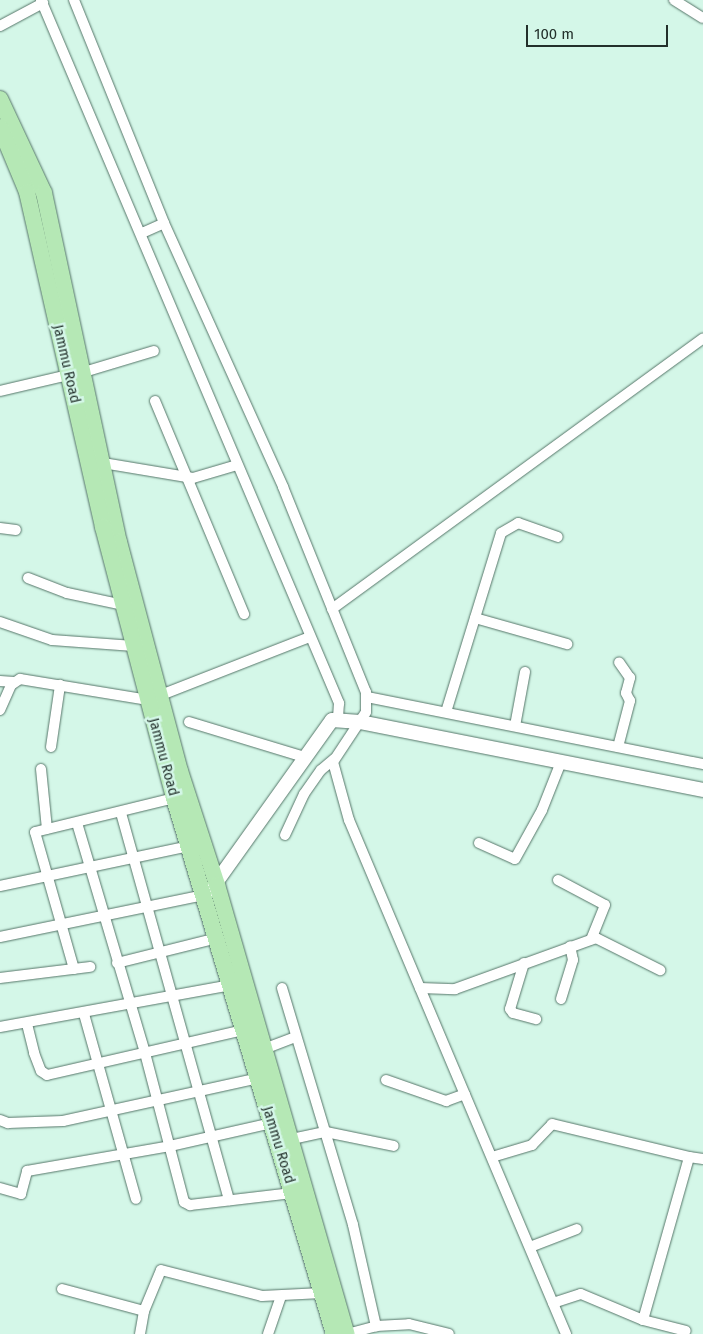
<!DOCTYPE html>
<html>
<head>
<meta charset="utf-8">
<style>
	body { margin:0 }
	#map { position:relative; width:703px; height:1334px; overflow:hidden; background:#d4f7e8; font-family:"Fira Sans",sans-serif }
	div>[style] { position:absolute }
	.roads { filter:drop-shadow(0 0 1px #567669) drop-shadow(0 0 1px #567669) }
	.minor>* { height:10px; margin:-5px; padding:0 5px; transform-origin:5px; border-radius:5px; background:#fff }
	.tertiary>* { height:14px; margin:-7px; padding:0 7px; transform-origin:7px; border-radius:7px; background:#fff }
	.primary>* { height:16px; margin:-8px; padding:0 8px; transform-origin:8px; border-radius:8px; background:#b5e8b5 }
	span { translate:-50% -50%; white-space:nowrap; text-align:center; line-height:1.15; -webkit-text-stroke:5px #d4f7e8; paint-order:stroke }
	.street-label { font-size:14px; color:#23302b }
	.scale { position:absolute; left:526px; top:25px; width:142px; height:22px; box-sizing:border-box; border:2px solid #23302b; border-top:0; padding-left:6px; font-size:15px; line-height:18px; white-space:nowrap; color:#23302b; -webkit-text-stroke:4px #d4f7e8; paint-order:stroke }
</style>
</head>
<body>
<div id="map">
	<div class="roads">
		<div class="minor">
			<div style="left:41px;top:0;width:764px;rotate:67.03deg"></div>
			<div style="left:339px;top:703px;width:16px;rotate:94deg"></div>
			<div style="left:74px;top:0;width:240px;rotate:68deg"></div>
			<div style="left:164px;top:223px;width:290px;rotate:65.7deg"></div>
			<div style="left:283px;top:487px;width:221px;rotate:68deg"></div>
			<div style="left:366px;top:692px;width:20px;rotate:90deg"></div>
			<div style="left:366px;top:712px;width:60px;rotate:123.4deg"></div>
			<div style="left:333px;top:762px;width:60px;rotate:74.6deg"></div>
			<div style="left:349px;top:820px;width:558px;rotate:67.11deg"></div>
			<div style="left:674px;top:0;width:34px;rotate:32deg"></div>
			<div style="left:0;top:26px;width:49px;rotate:-28.1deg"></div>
			<div style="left:142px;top:233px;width:24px;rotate:-24deg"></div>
			<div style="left:84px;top:372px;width:73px;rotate:-16.7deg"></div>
			<div style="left:0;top:391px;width:70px;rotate:-13.2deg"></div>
			<div style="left:155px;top:401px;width:231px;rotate:67.3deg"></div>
			<div style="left:103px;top:463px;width:91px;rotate:9.5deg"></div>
			<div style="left:193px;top:478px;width:46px;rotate:-16.5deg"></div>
			<div style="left:0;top:528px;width:16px;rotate:7deg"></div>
			<div style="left:28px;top:578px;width:42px;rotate:21deg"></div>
			<div style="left:67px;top:593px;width:57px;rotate:12.1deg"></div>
			<div style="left:332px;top:609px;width:459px;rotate:-36.1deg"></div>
			<div style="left:475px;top:618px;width:96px;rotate:15.8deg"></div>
			<div style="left:0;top:622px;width:55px;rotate:19.1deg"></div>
			<div style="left:52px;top:640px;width:82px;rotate:4.2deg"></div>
			<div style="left:0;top:681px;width:14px;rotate:4deg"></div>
			<div style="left:161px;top:695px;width:160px;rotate:-21.3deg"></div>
			<div style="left:367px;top:697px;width:343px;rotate:11.3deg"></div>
			<div style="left:0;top:710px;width:27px;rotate:-66deg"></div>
			<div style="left:11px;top:685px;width:11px;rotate:-34deg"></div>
			<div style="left:20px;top:679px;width:130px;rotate:9.3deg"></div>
			<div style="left:446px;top:712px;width:187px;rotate:-72.9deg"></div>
			<div style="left:501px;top:533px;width:20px;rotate:-30deg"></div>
			<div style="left:518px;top:523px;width:42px;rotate:19.3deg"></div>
			<div style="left:189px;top:722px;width:120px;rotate:16.9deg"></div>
			<div style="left:515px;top:726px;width:55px;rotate:-79.5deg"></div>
			<div style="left:51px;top:747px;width:63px;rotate:-81.7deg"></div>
			<div style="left:618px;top:747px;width:48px;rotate:-75.4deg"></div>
			<div style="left:630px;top:701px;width:9px;rotate:-117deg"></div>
			<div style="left:626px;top:693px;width:16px;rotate:-75deg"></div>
			<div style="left:630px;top:678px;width:19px;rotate:-125deg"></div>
			<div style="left:41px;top:769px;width:60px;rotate:84.3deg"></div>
			<div style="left:121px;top:813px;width:402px;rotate:74.4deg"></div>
			<div style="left:77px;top:823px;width:240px;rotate:73.5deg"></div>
			<div style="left:145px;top:1053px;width:154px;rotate:75.3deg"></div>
			<div style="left:184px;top:1202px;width:7px;rotate:27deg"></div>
			<div style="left:190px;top:1205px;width:103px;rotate:-6.7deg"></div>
			<div style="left:285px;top:835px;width:45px;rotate:-65.1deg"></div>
			<div style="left:304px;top:794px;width:29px;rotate:-55deg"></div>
			<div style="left:321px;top:770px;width:17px;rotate:-40deg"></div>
			<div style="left:479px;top:843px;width:39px;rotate:24deg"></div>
			<div style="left:515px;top:859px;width:56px;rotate:-61.1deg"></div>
			<div style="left:542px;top:810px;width:52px;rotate:-68.4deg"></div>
			<div style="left:558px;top:880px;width:53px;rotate:28deg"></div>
			<div style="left:605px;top:905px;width:37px;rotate:112deg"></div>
			<div style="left:0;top:886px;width:193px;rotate:-11.9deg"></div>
			<div style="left:0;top:937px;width:209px;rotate:-11.6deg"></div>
			<div style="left:117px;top:963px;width:103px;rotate:-14deg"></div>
			<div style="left:524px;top:963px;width:48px;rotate:106.9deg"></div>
			<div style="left:510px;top:1009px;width:5px;rotate:53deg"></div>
			<div style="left:513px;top:1013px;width:24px;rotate:15deg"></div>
			<div style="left:74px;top:969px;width:142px;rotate:-105.9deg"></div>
			<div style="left:35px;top:832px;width:143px;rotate:-13.7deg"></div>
			<div style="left:0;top:978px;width:91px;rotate:-7deg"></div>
			<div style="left:282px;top:988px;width:247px;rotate:73.3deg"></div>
			<div style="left:353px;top:1225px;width:104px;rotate:77.2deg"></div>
			<div style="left:420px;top:988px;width:35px;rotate:2deg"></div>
			<div style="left:455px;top:989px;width:150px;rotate:-19.9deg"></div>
			<div style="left:596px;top:938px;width:72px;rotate:26.6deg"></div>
			<div style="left:561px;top:999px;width:41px;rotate:-72.9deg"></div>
			<div style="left:573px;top:960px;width:14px;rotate:-102deg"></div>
			<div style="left:84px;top:1014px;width:192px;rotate:74.3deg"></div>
			<div style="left:27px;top:1024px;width:30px;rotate:76deg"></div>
			<div style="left:34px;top:1053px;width:19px;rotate:69deg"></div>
			<div style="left:41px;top:1071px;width:7px;rotate:34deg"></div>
			<div style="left:47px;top:1075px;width:201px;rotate:-12.9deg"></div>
			<div style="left:0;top:1027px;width:235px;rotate:-10.3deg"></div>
			<div style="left:264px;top:1049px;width:34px;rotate:-21deg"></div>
			<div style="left:386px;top:1080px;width:64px;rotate:19.3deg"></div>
			<div style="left:446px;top:1101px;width:20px;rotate:-20deg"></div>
			<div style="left:0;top:1120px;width:9px;rotate:21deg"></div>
			<div style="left:8px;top:1123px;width:55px;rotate:-2.1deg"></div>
			<div style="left:63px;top:1121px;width:200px;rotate:-12.4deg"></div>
			<div style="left:292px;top:1139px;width:35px;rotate:-12deg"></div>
			<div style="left:326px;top:1132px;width:69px;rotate:11.6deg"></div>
			<div style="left:492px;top:1157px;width:42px;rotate:-16.7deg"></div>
			<div style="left:532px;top:1145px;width:29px;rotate:-46deg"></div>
			<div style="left:552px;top:1124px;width:141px;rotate:13.5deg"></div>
			<div style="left:0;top:1188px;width:22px;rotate:16deg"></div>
			<div style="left:21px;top:1194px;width:24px;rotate:-75deg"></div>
			<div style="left:27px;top:1171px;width:145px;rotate:-9.9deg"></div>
			<div style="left:170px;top:1146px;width:105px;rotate:-12.7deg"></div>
			<div style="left:530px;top:1247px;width:50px;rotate:-21deg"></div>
			<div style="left:62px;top:1289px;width:85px;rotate:15deg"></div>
			<div style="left:553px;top:1303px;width:29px;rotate:-18deg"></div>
			<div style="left:581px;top:1294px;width:67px;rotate:22.8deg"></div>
			<div style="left:643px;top:1320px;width:169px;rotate:-74.2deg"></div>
			<div style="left:689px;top:1157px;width:14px;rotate:8deg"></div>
			<div style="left:643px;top:1320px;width:44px;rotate:14.3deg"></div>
			<div style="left:140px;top:1334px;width:23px;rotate:-80deg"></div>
			<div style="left:144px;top:1311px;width:44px;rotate:-67.5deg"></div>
			<div style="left:161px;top:1270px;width:104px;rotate:14.4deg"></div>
			<div style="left:262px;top:1296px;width:60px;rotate:-2.9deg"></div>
			<div style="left:268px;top:1334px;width:39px;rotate:-71deg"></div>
			<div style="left:347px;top:1334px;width:30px;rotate:-15deg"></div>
			<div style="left:376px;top:1326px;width:33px;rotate:-3deg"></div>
			<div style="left:409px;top:1324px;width:41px;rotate:14deg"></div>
		</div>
		<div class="tertiary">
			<div style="left:210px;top:891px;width:210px;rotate:-54.5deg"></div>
			<div style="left:332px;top:720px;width:28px;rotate:4deg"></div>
			<div style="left:360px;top:722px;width:350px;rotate:11.2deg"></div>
		</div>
		<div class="primary">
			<div style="left:0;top:99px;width:104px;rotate:64.9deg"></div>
			<div style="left:44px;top:193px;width:357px;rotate:77.9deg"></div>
			<div style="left:119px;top:542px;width:237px;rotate:75.1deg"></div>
			<div style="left:180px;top:771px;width:120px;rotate:72deg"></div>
			<div style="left:217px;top:885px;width:467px;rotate:73.9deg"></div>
			<div style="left:0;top:127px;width:70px;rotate:67.4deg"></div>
			<div style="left:27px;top:192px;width:344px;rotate:77.2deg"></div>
			<div style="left:103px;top:527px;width:280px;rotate:75.3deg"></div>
			<div style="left:174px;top:798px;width:559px;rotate:73.38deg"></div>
		</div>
	</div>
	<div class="street-label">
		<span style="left:66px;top:364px;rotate:77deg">Jammu Road</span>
		<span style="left:163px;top:757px;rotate:75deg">Jammu Road</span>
		<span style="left:278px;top:1145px;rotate:73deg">Jammu Road</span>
	</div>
	<div class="scale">100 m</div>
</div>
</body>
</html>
